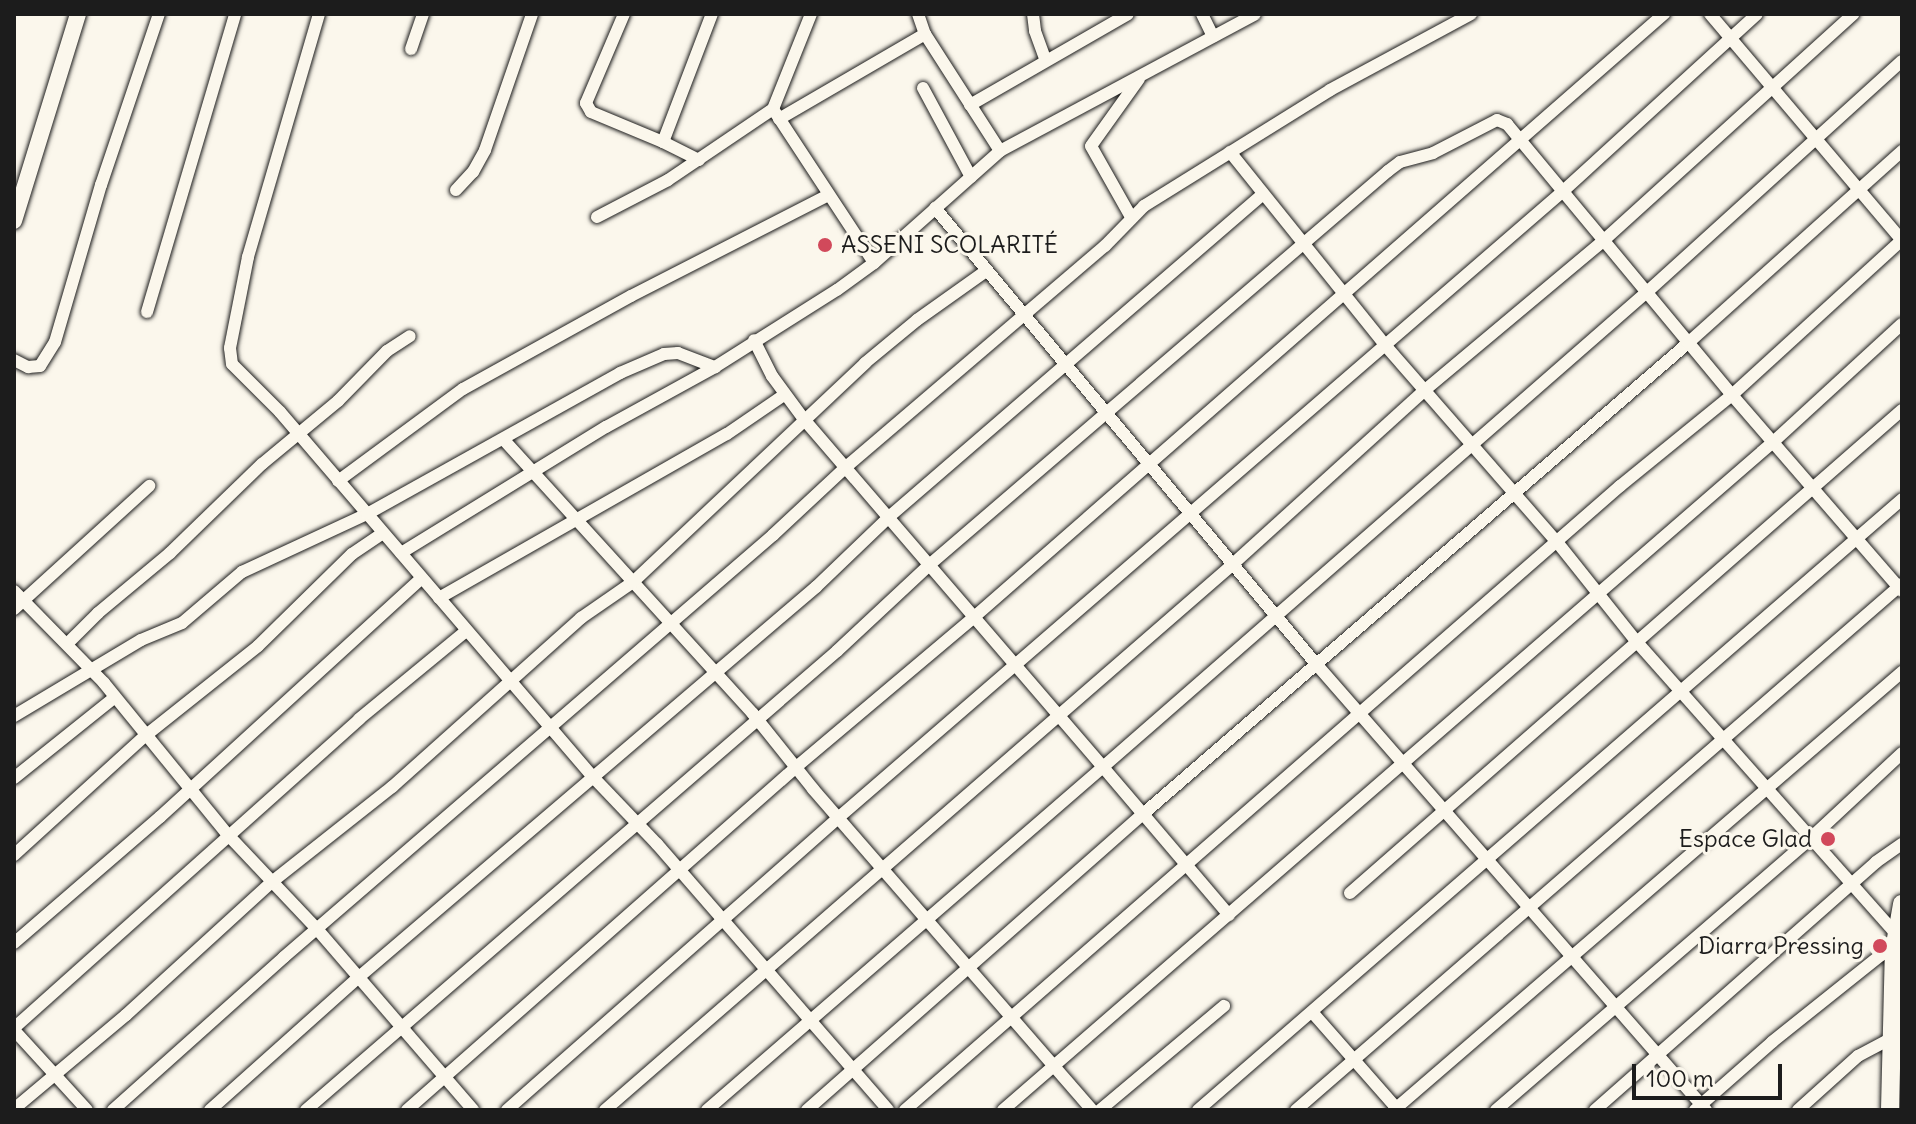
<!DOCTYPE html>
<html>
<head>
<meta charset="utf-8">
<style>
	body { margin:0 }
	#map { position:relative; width:1916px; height:1124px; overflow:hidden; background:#fbf7ec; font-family:Delius,sans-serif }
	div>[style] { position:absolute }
	.roads { filter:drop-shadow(0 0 2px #1c1c1c) drop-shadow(0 0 2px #1c1c1c) }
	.minor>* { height:12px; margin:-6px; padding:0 6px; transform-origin:6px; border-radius:6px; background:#fbf7ec }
	.tertiary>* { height:16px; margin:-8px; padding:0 8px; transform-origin:8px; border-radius:8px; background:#fbf7ec }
	.secondary>* { height:18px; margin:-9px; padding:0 9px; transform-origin:9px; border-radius:9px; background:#fbf7ec }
	.dots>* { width:22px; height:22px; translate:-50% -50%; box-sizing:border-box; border:4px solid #fbf7ec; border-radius:50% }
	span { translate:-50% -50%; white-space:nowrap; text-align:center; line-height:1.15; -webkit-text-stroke:6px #fbf7ec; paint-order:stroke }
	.poi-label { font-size:24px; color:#1c1c1c }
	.left { translate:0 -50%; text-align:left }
	.right { translate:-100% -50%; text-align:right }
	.frame { position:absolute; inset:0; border:16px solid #1c1c1c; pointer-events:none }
	.scale { position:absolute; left:1632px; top:1064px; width:150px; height:36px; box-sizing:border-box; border:4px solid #1c1c1c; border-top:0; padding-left:10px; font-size:24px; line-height:28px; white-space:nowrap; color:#1c1c1c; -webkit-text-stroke:6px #fbf7ec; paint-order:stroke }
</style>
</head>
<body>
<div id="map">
	<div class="roads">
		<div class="minor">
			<div style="left:319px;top:14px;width:253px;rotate:106.3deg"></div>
			<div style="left:248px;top:257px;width:93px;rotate:101.2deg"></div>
			<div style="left:230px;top:348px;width:16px;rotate:83deg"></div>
			<div style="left:232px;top:364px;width:68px;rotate:45deg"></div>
			<div style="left:280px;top:412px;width:479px;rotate:49.4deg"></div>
			<div style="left:592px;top:776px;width:94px;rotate:46.3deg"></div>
			<div style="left:657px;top:844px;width:352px;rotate:49deg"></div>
			<div style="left:624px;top:14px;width:97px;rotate:113.1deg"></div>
			<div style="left:586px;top:103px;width:10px;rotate:61deg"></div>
			<div style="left:591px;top:112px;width:78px;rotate:22.6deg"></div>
			<div style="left:811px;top:14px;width:102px;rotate:111.8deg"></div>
			<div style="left:773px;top:109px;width:184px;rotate:56.7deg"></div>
			<div style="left:918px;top:14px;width:21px;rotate:71deg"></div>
			<div style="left:925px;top:34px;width:139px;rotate:57.3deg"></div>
			<div style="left:1033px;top:14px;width:17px;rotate:83deg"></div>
			<div style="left:1035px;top:31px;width:30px;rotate:70deg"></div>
			<div style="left:1202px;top:14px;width:25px;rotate:64deg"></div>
			<div style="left:1710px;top:14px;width:297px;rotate:49.7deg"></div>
			<div style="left:411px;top:49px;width:37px;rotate:-71deg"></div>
			<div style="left:923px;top:88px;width:101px;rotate:61.7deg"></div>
			<div style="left:970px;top:105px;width:182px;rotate:-29.9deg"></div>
			<div style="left:779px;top:119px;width:169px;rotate:-30.2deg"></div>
			<div style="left:1230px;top:152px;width:248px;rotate:51.2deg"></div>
			<div style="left:1385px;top:345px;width:262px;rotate:48.9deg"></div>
			<div style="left:1557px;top:542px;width:127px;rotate:51.4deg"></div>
			<div style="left:1636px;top:641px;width:393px;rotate:48.4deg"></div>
			<div style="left:699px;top:160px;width:40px;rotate:-153.4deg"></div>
			<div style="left:663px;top:142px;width:137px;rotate:-69.1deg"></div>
			<div style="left:456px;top:190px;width:25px;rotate:-47deg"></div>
			<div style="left:473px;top:172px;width:25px;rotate:-61deg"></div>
			<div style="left:485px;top:150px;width:144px;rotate:-70.9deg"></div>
			<div style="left:935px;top:208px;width:596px;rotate:50.11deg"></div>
			<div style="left:1317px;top:665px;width:591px;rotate:48.84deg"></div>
			<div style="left:597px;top:217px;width:80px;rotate:-27.5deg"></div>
			<div style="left:668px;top:180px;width:127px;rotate:-34.1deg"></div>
			<div style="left:1131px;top:217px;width:81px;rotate:-119.4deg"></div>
			<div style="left:1091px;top:146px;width:82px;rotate:-54.4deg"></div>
			<div style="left:147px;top:312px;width:311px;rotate:-73.5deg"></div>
			<div style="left:14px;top:360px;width:16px;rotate:27deg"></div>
			<div style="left:28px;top:367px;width:12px;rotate:-5deg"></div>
			<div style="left:40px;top:366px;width:28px;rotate:-58deg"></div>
			<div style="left:55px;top:342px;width:164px;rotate:-73.7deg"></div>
			<div style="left:101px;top:185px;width:181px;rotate:-71.3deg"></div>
			<div style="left:504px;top:440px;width:370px;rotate:47.7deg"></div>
			<div style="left:753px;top:714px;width:96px;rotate:51.3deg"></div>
			<div style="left:813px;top:789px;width:425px;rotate:49deg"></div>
			<div style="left:338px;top:481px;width:155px;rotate:-36.4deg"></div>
			<div style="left:463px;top:389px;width:192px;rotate:-29deg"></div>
			<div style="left:631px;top:296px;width:221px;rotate:-27.1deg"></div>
			<div style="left:401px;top:553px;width:241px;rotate:-31.6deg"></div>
			<div style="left:606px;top:427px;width:124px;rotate:-28.8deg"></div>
			<div style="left:715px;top:367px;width:144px;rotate:-32.3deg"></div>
			<div style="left:837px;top:290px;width:46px;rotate:-36.1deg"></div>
			<div style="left:874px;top:263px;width:169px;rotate:-41.6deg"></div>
			<div style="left:1000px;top:151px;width:289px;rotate:-28.2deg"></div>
			<div style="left:14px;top:591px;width:129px;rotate:45.6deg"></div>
			<div style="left:104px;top:683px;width:198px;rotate:50.8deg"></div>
			<div style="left:229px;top:836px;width:128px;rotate:46.6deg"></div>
			<div style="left:317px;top:929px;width:239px;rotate:49.2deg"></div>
			<div style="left:439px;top:598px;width:331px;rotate:-29.7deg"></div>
			<div style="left:727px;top:434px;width:69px;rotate:-34.4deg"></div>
			<div style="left:14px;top:609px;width:183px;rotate:-42.3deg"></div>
			<div style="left:67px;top:644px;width:44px;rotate:-45deg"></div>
			<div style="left:98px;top:613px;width:94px;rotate:-39.8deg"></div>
			<div style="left:170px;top:553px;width:128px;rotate:-44.1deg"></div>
			<div style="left:262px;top:464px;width:99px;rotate:-39.7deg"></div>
			<div style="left:338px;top:401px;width:70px;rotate:-45.6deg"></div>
			<div style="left:387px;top:351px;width:27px;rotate:-33deg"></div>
			<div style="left:14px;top:716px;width:148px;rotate:-30.9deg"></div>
			<div style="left:141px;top:640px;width:44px;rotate:-22.5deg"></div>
			<div style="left:182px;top:623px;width:79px;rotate:-40.4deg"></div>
			<div style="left:242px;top:572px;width:138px;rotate:-24.9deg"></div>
			<div style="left:367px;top:514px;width:290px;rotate:-29.1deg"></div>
			<div style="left:620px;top:373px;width:48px;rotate:-23.4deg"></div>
			<div style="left:664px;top:354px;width:14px;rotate:-4deg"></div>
			<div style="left:678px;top:353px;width:40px;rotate:21deg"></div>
			<div style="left:14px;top:778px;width:129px;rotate:-38.7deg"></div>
			<div style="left:14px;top:855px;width:177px;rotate:-42.3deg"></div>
			<div style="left:145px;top:736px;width:144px;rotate:-38.5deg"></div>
			<div style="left:258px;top:646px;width:132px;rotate:-44.4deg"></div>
			<div style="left:352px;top:554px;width:37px;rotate:-34deg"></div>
			<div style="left:1350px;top:893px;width:733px;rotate:-41.19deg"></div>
			<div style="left:1229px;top:915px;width:133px;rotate:-130.4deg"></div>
			<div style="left:1143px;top:814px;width:720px;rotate:-40.83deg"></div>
			<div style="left:1688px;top:343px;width:288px;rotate:-41.9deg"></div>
			<div style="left:14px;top:943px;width:193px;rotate:-40.8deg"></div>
			<div style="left:160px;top:817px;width:353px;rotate:-42.4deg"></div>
			<div style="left:1312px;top:1012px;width:130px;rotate:48.7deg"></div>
			<div style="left:14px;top:1028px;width:463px;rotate:-41.8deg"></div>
			<div style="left:359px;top:719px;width:139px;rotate:-39.4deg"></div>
			<div style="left:14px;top:1030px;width:108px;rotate:47.6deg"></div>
			<div style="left:14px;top:1109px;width:146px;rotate:-40deg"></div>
			<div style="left:126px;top:1015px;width:199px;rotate:-42.4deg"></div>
			<div style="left:273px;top:881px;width:152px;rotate:-38.3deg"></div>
			<div style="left:392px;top:787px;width:254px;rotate:-41.8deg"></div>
			<div style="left:581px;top:618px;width:63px;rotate:-34.7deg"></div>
			<div style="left:633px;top:582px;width:319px;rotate:-43.3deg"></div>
			<div style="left:865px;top:363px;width:67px;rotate:-39.6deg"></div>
			<div style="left:917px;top:320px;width:85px;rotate:-35.4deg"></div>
			<div style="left:113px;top:1110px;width:229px;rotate:-41.8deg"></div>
			<div style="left:284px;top:957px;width:646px;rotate:-40.79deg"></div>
			<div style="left:773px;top:535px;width:100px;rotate:-43deg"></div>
			<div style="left:846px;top:467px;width:340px;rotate:-40.5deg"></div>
			<div style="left:1105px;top:246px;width:56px;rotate:-45.7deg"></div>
			<div style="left:1144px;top:206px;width:219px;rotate:-31.9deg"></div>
			<div style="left:1330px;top:90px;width:160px;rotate:-28.3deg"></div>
			<div style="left:210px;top:1110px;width:200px;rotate:-41.8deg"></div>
			<div style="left:359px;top:977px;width:601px;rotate:-40.48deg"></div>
			<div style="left:816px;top:587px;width:103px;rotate:-43.8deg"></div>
			<div style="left:890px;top:516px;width:493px;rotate:-40.8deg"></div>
			<div style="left:306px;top:1110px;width:702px;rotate:-40.84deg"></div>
			<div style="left:837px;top:651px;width:125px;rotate:-43deg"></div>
			<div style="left:928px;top:566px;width:606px;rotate:-40.65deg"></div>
			<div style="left:1388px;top:171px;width:15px;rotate:-37deg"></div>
			<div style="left:1400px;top:162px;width:34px;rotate:-15deg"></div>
			<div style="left:1433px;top:153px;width:72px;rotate:-27.3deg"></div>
			<div style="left:1497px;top:120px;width:11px;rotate:22deg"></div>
			<div style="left:1507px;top:124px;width:352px;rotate:50.3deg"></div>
			<div style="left:1732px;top:395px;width:259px;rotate:49.1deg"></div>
			<div style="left:407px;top:1110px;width:517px;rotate:-41.39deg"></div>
			<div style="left:795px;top:768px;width:233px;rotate:-40.1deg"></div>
			<div style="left:973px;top:618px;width:918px;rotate:-41.16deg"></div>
			<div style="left:507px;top:1110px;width:441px;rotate:-41.4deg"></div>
			<div style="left:838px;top:818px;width:956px;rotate:-40.84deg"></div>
			<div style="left:1561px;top:193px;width:265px;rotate:-42.4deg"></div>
			<div style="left:605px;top:1110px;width:832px;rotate:-41deg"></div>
			<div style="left:1233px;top:564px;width:259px;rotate:-42.2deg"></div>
			<div style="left:1425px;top:390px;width:232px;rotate:-39.9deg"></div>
			<div style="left:1603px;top:241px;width:338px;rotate:-42.2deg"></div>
			<div style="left:707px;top:1110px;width:524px;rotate:-40.9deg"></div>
			<div style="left:1103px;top:767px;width:460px;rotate:-130.7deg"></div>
			<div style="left:803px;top:418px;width:52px;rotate:-126.4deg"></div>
			<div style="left:772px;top:376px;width:40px;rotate:-116.6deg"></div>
			<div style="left:807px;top:1110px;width:448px;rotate:-41.4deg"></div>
			<div style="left:1143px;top:814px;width:62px;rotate:-130.4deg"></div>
			<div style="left:1103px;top:767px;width:722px;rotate:-41.13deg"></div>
			<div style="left:1647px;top:292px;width:344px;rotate:-42.2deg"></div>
			<div style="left:905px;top:1110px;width:949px;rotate:-41.11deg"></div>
			<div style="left:1620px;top:486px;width:144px;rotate:-39.1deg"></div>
			<div style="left:1732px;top:395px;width:230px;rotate:-42.4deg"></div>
			<div style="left:1003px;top:1110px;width:1018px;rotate:-40.94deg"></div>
			<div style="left:1772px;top:443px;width:176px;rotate:-42.5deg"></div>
			<div style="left:1100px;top:1110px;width:162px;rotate:-40deg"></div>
			<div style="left:1198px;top:1110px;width:932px;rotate:-40.95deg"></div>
			<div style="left:1296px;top:1110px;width:802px;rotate:-40.96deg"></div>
			<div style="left:1394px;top:1110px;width:671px;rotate:-40.77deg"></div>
			<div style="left:1496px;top:1110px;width:418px;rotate:-40.8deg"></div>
			<div style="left:1812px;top:837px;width:123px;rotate:-43deg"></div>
			<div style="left:1595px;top:1110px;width:375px;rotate:-41.4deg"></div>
			<div style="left:1876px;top:862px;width:32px;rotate:-35deg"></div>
			<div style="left:1695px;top:1110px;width:103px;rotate:-41.4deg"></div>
			<div style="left:1772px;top:1042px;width:139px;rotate:-38.6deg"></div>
			<div style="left:1881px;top:955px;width:14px;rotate:-21deg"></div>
			<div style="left:1798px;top:1110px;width:81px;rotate:-42deg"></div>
			<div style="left:1858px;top:1056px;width:40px;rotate:-28deg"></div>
		</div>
		<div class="tertiary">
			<div style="left:14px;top:221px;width:217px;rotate:-72.8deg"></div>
		</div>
		<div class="secondary">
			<div style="left:1890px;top:1110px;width:160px;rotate:-88.6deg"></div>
			<div style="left:1894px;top:950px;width:47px;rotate:-80.1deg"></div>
		</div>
	</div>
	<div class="dots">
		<div style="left:825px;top:245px;background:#d1495b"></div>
		<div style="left:1828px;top:839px;background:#d1495b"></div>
		<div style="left:1880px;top:946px;background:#d1495b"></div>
	</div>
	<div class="poi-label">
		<span class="left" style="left:841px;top:245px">ASSENI SCOLARITÉ</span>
		<span class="right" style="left:1812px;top:839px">Espace Glad</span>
		<span class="right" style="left:1864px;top:946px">Diarra Pressing</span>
	</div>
	<div class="frame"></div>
	<div class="scale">100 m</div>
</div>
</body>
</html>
